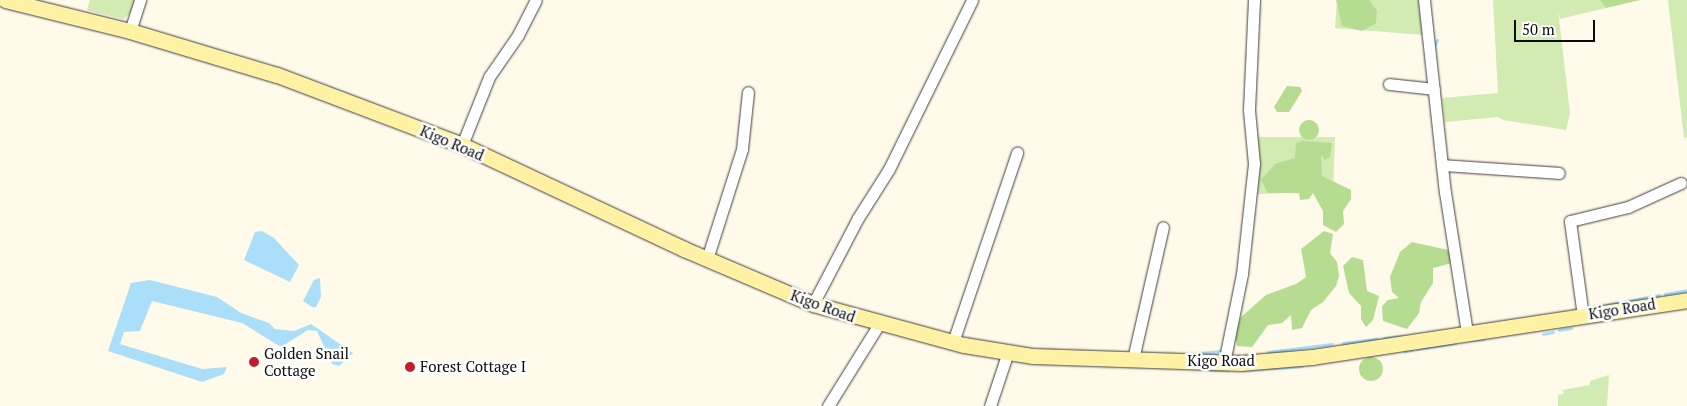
<!DOCTYPE html>
<html>
<head>
<meta charset="utf-8">
<style>
	body { margin:0 }
	#map { position:relative; width:1687px; height:406px; overflow:hidden; background:#fffae9; font-family:"PT Serif",serif }
	div>[style] { position:absolute }
	.green>* { inset:0; background:#d1ebb2 }
	.forest>* { inset:0; background:#b5dc90 }
	.round { border-radius:50% }
	.water>* { inset:0; background:#abdff9 }
	.stream>* { height:3px; margin:-1.5px; padding:0 1.5px; transform-origin:1.5px; border-radius:1.5px; background:#abdff9 }
	.roads { filter:drop-shadow(0 0 1px #3e3e3e) drop-shadow(0 0 1px #3e3e3e) }
	.street>* { height:11px; margin:-5.5px; padding:0 5.5px; transform-origin:5.5px; border-radius:5.5px; background:#fff }
	.secondary>* { height:15px; margin:-7.5px; padding:0 7.5px; transform-origin:7.5px; border-radius:7.5px; background:#fff2a4 }
	.dots>* { width:14px; height:14px; translate:-50% -50%; box-sizing:border-box; border:2px solid #fff; border-radius:50% }
	span { translate:-50% -50%; white-space:nowrap; text-align:center; line-height:1.15; -webkit-text-stroke:5px #fff; paint-order:stroke }
	.street-label { font-size:15px; color:#0b0b0b }
	.poi-label { font-size:15px; color:#0b0b0b }
	.left { translate:0 -50%; text-align:left }
	.scale { position:absolute; left:1514px; top:20px; width:81px; height:22px; box-sizing:border-box; border:2px solid #0b0b0b; border-top:0; padding-left:6px; font-size:15px; line-height:18px; white-space:nowrap; color:#0b0b0b; -webkit-text-stroke:4px #fff; paint-order:stroke }
</style>
</head>
<body>
<div id="map">
	<div class="green">
		<div style="clip-path:polygon(90px 0,136px 0,131px 13px,123px 19px,87px 10px)"></div>
		<div style="clip-path:polygon(1337px 0,1421px 0,1424px 35px,1335px 28px)"></div>
		<div style="clip-path:polygon(1493px 0,1600px 0,1606px 8px,1560px 19px,1558px 10px,1570px 113px,1566px 130px,1503px 120px,1498px 117px,1445px 122px,1442px 98px,1498px 93px)"></div>
		<div style="clip-path:polygon(1668px 0,1687px 0,1687px 137px,1684px 138px)"></div>
		<div style="clip-path:polygon(1258px 137px,1335px 137px,1333px 191px,1257px 194px)"></div>
		<div style="clip-path:polygon(1609px 375px,1607px 406px,1558px 406px,1558px 395px,1564px 394px,1563px 390px,1590px 385px,1590px 381px)"></div>
	</div>
	<div class="forest">
		<div style="clip-path:polygon(1336px 0,1369px 0,1377px 11px,1376px 23px,1362px 31px,1342px 26px)"></div>
		<div style="clip-path:polygon(1600px 0,1640px 0,1606px 8px)"></div>
		<div style="clip-path:polygon(1287px 86px,1300px 87px,1302px 91px,1289px 112px,1277px 112px,1274px 107px)"></div>
		<div class="round" style="left:1299px;top:120px;width:20px;height:20px"></div>
		<div style="clip-path:polygon(1303px 141px,1332px 143px,1330px 157px,1325px 160px,1321px 155px,1322px 176px,1351px 190px,1351px 199px,1343px 211px,1344px 224px,1336px 232px,1323px 225px,1323px 211px,1313px 193px,1309px 199px,1300px 200px,1299px 193px,1268px 193px,1261px 180px,1275px 164px,1295px 158px,1296px 143px)"></div>
		<div style="clip-path:polygon(1324px 231px,1333px 234px,1330px 253px,1337px 262px,1339px 276px,1336px 286px,1323px 302px,1311px 310px,1302px 328px,1292px 330px,1291px 315px,1282px 323px,1268px 325px,1252px 347px,1237px 346px,1234px 333px,1241px 317px,1266px 295px,1296px 284px,1306px 277px,1301px 249px)"></div>
		<div style="clip-path:polygon(1412px 242px,1448px 250px,1452px 263px,1433px 268px,1433px 283px,1421px 302px,1419px 313px,1407px 329px,1383px 321px,1382px 306px,1388px 300px,1399px 298px,1392px 292px,1390px 277px,1400px 252px)"></div>
		<div style="clip-path:polygon(1352px 257px,1363px 260px,1367px 291px,1379px 296px,1373px 320px,1366px 327px,1361px 319px,1361px 306px,1349px 293px,1343px 266px)"></div>
		<div class="round" style="left:1359px;top:357px;width:24px;height:24px"></div>
	</div>
	<div class="water">
		<div style="clip-path:polygon(262px 231px,274px 238px,299px 265px,290px 282px,244px 260px,255px 232px)"></div>
		<div style="clip-path:polygon(320px 278px,321px 297px,316px 307px,312px 307px,303px 301px,314px 280px)"></div>
		<div style="clip-path:polygon(150px 280px,217px 297px,241px 313px,269px 323px,275px 329px,294px 331px,311px 324px,353px 353px,339px 366px,332px 364px,317px 331px,308px 330px,281px 347px,242px 323px,152px 301px,140px 331px,124px 332px,120px 344px,202px 369px,227px 367px,224px 374px,202px 382px,108px 351px,131px 283px)"></div>
	</div>
	<div class="stream">
		<div style="left:1433px;top:49px;width:10px;rotate:-66deg"></div>
		<div style="left:1665px;top:294px;width:22px;rotate:-10deg"></div>
		<div style="left:1606px;top:305px;width:54px;rotate:-10.7deg"></div>
		<div style="left:1559px;top:330px;width:12px;rotate:-9deg"></div>
		<div style="left:1543px;top:334px;width:10px;rotate:-11deg"></div>
		<div style="left:1384px;top:338px;width:17px;rotate:-7deg"></div>
		<div style="left:1472px;top:340px;width:12px;rotate:-5deg"></div>
		<div style="left:1343px;top:343px;width:34px;rotate:-7deg"></div>
		<div style="left:1417px;top:349px;width:39px;rotate:-9deg"></div>
		<div style="left:1404px;top:351px;width:8px;rotate:-7deg"></div>
		<div style="left:1268px;top:352px;width:64px;rotate:-7.2deg"></div>
		<div style="left:1198px;top:353px;width:24px;rotate:-5deg"></div>
		<div style="left:1210px;top:370px;width:18px"></div>
		<div style="left:1242px;top:370px;width:60px;rotate:-3.8deg"></div>
	</div>
	<div class="roads">
		<div class="street">
			<div style="left:1424px;top:0;width:193px;rotate:83.8deg"></div>
			<div style="left:1445px;top:192px;width:143px;rotate:81.1deg"></div>
			<div style="left:130px;top:31px;width:33px;rotate:-72deg"></div>
			<div style="left:1389px;top:84px;width:45px;rotate:6.3deg"></div>
			<div style="left:462px;top:145px;width:73px;rotate:-68.3deg"></div>
			<div style="left:489px;top:77px;width:51px;rotate:-55.4deg"></div>
			<div style="left:518px;top:35px;width:39px;rotate:-63deg"></div>
			<div style="left:1442px;top:165px;width:117px;rotate:3.9deg"></div>
			<div style="left:707px;top:259px;width:115px;rotate:-72.3deg"></div>
			<div style="left:742px;top:149px;width:57px;rotate:-84deg"></div>
			<div style="left:813px;top:304px;width:97px;rotate:-62.4deg"></div>
			<div style="left:858px;top:218px;width:58px;rotate:-57.7deg"></div>
			<div style="left:889px;top:169px;width:188px;rotate:-63.8deg"></div>
			<div style="left:1583px;top:316px;width:96px;rotate:-97.8deg"></div>
			<div style="left:1570px;top:221px;width:60px;rotate:-13.6deg"></div>
			<div style="left:1628px;top:207px;width:58px;rotate:-24.4deg"></div>
			<div style="left:953px;top:342px;width:200px;rotate:-71.3deg"></div>
			<div style="left:1133px;top:359px;width:135px;rotate:-77.2deg"></div>
			<div style="left:1224px;top:363px;width:91px;rotate:-78.6deg"></div>
			<div style="left:1242px;top:274px;width:111px;rotate:-83.8deg"></div>
			<div style="left:1254px;top:164px;width:54px;rotate:-95.3deg"></div>
			<div style="left:1249px;top:110px;width:110px;rotate:-87.4deg"></div>
			<div style="left:828px;top:406px;width:97px;rotate:-58.1deg"></div>
			<div style="left:990px;top:406px;width:57px;rotate:-71.6deg"></div>
		</div>
		<div class="secondary">
			<div style="left:5px;top:0;width:129px;rotate:13.9deg"></div>
			<div style="left:130px;top:31px;width:153px;rotate:16.7deg"></div>
			<div style="left:277px;top:75px;width:198px;rotate:20.7deg"></div>
			<div style="left:462px;top:145px;width:245px;rotate:25.1deg"></div>
			<div style="left:684px;top:249px;width:140px;rotate:23.1deg"></div>
			<div style="left:813px;top:304px;width:156px;rotate:15.2deg"></div>
			<div style="left:964px;top:345px;width:70px;rotate:9.1deg"></div>
			<div style="left:1033px;top:356px;width:208px;rotate:1.9deg"></div>
			<div style="left:1241px;top:363px;width:71px;rotate:-4.8deg"></div>
			<div style="left:1312px;top:357px;width:379px;rotate:-8.6deg"></div>
		</div>
	</div>
	<div class="dots">
		<div style="left:254px;top:362px;background:#c11d2b"></div>
		<div style="left:410px;top:367px;background:#c11d2b"></div>
	</div>
	<div class="street-label">
		<span style="left:452px;top:143px;rotate:23deg">Kigo Road</span>
		<span style="left:823px;top:306px;rotate:20deg">Kigo Road</span>
		<span style="left:1622px;top:309px;rotate:-9deg">Kigo Road</span>
		<span style="left:1221px;top:361px">Kigo Road</span>
	</div>
	<div class="poi-label">
		<span class="left" style="left:264px;top:362px">Golden Snail<br>Cottage</span>
		<span class="left" style="left:420px;top:367px">Forest Cottage I</span>
	</div>
	<div class="scale">50 m</div>
</div>
</body>
</html>
